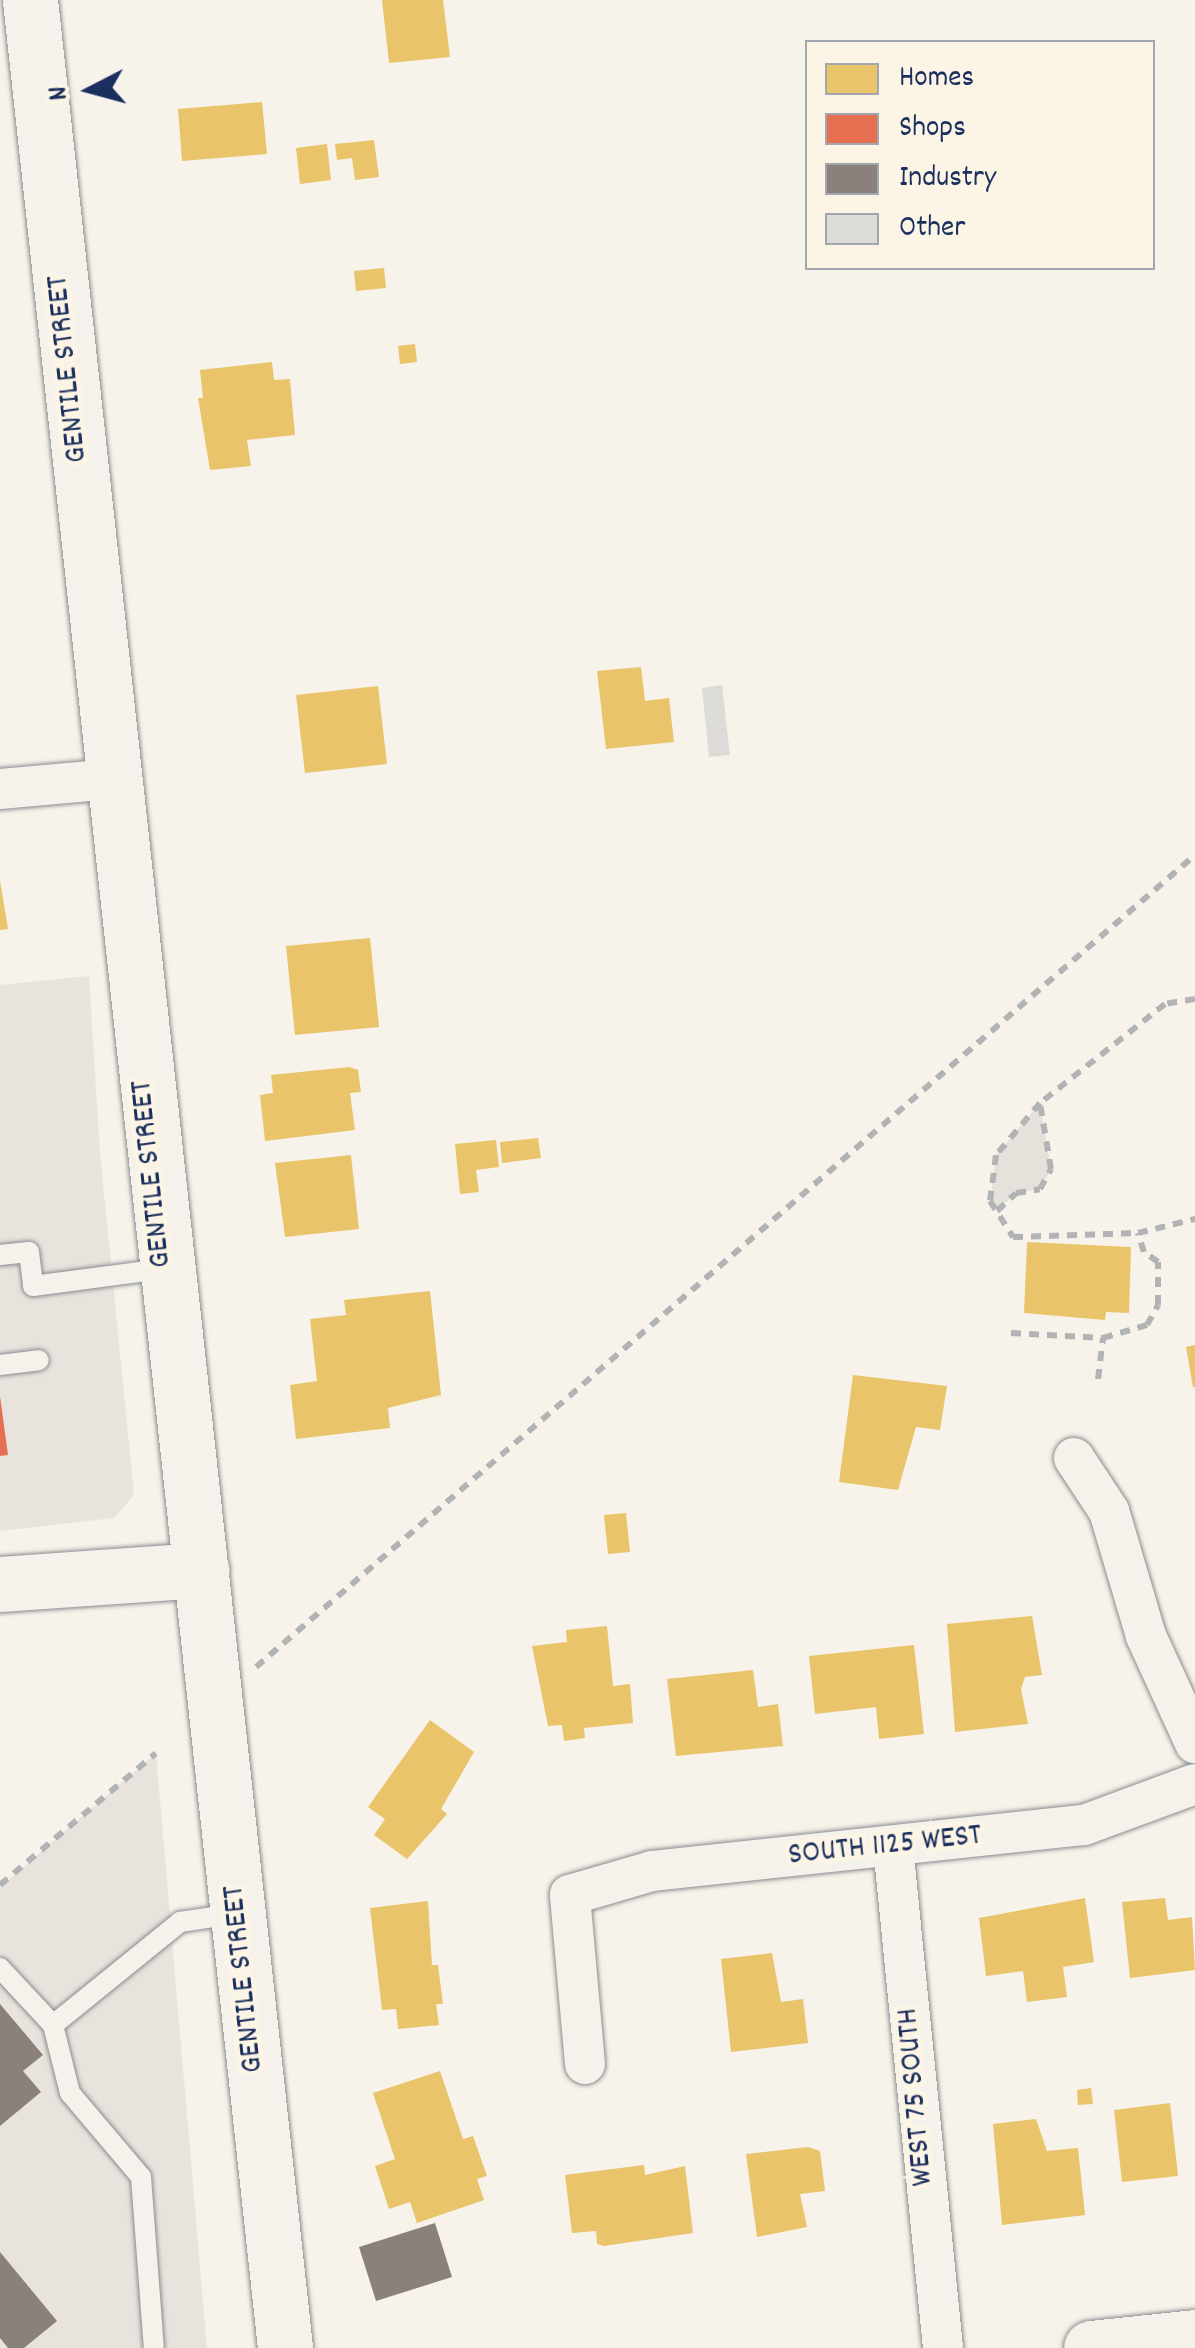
<!DOCTYPE html>
<html>
<head>
<meta charset="utf-8">
<style>
	body { margin:0 }
	#map { position:relative; width:1195px; height:2348px; overflow:hidden; background:#f7f3ea; font-family:Dekko,sans-serif }
	div>[style] { position:absolute }
	.built>* { inset:0; background:#e8e4dd }
	.green>* { inset:0; background:#e6e2db }
	.homes>* { inset:0; background:#e9c46a }
	.shops>* { inset:0; background:#e76f51 }
	.industry>* { inset:0; background:#8a817c }
	.building>* { inset:0; background:#dddbd7 }
	.path>* { height:6px; margin-top:-3px; transform-origin:0; background:repeating-linear-gradient(90deg,#b2b3b4 0 10px,transparent 0 18px) }
	.roads { filter:drop-shadow(0 0 2px #8a8c91) drop-shadow(0 0 2px #8a8c91) }
	.lane>* { height:20px; margin:-10px; padding:0 10px; transform-origin:10px; border-radius:10px; background:#f5f2ec }
	.street>* { height:40px; margin:-20px; padding:0 20px; transform-origin:20px; border-radius:20px; background:#f5f2ec }
	.secondary>* { height:55px; margin:-27.5px; padding:0 27.5px; transform-origin:27.5px; border-radius:27.5px; background:#f5f2ec }
	span { translate:-50% -50%; white-space:nowrap; text-align:center; line-height:1.15; -webkit-text-stroke:10px #fcf5e5; paint-order:stroke }
	.street-label { font-size:32px; color:#1b2f5e }
	.legend { position:absolute; left:805px; top:40px; width:350px; height:230px; box-sizing:border-box; background:#fcf5e5; border:2px solid #a2a6af; margin:0; padding:12px 18px; list-style:none; font-size:30px; color:#1b2f5e }
	.legend li { display:flex; align-items:center; gap:20px; height:50px }
	.legend b { width:50px; border:2px solid #a2a6af }
	.north { position:absolute; left:40px; top:40px; width:100px; height:100px; -webkit-text-stroke:8px #fcf5e5; paint-order:stroke; rotate:264deg; font-size:28px; font-weight:700; line-height:40px; text-align:center; color:#1b2f5e }
	.north::after { content:''; display:block; margin:auto; width:35px; height:45px; background:#1b2f5e; clip-path:polygon(50% 0,100% 100%,50% 72%,0 100%) }
</style>
</head>
<body>
<div id="map">
	<div class="built">
		<div style="clip-path:polygon(89px 976px,100px 1153px,134px 1495px,114px 1518px,0 1531px,0 985px)"></div>
		<div style="clip-path:polygon(156px 1753px,207px 2348px,0 2348px,0 1887px)"></div>
	</div>
	<div class="green">
		<div style="clip-path:polygon(1040px 1103px,1051px 1169px,1040px 1189px,1016px 1193px,997px 1211px,990px 1201px,996px 1155px)"></div>
	</div>
	<div class="homes">
		<div style="clip-path:polygon(382px 0,443px 0,450px 57px,389px 63px)"></div>
		<div style="clip-path:polygon(262px 102px,267px 154px,182px 161px,178px 109px)"></div>
		<div style="clip-path:polygon(374px 140px,379px 177px,355px 180px,352px 158px,337px 160px,335px 144px)"></div>
		<div style="clip-path:polygon(327px 144px,331px 180px,300px 184px,296px 148px)"></div>
		<div style="clip-path:polygon(384px 268px,386px 288px,356px 291px,354px 271px)"></div>
		<div style="clip-path:polygon(415px 344px,417px 362px,400px 364px,398px 346px)"></div>
		<div style="clip-path:polygon(272px 362px,274px 380px,290px 379px,295px 435px,247px 440px,251px 466px,210px 470px,198px 398px,203px 398px,200px 370px)"></div>
		<div style="clip-path:polygon(641px 667px,645px 701px,669px 698px,674px 742px,606px 749px,597px 671px)"></div>
		<div style="clip-path:polygon(378px 686px,387px 764px,305px 773px,296px 695px)"></div>
		<div style="clip-path:polygon(0 880px,8px 929px,0 930px)"></div>
		<div style="clip-path:polygon(370px 938px,379px 1027px,295px 1035px,286px 946px)"></div>
		<div style="clip-path:polygon(349px 1067px,358px 1070px,361px 1092px,350px 1093px,355px 1130px,265px 1141px,260px 1095px,273px 1093px,271px 1075px)"></div>
		<div style="clip-path:polygon(538px 1138px,541px 1158px,502px 1163px,500px 1142px)"></div>
		<div style="clip-path:polygon(496px 1140px,499px 1167px,476px 1170px,479px 1192px,460px 1194px,455px 1144px)"></div>
		<div style="clip-path:polygon(351px 1155px,359px 1229px,285px 1237px,275px 1163px)"></div>
		<div style="clip-path:polygon(1027px 1242px,1131px 1247px,1129px 1313px,1106px 1312px,1105px 1320px,1024px 1313px)"></div>
		<div style="clip-path:polygon(430px 1291px,441px 1395px,388px 1408px,390px 1428px,296px 1439px,290px 1385px,317px 1381px,310px 1319px,346px 1315px,344px 1300px)"></div>
		<div style="clip-path:polygon(1195px 1345px,1195px 1387px,1193px 1387px,1186px 1347px)"></div>
		<div style="clip-path:polygon(853px 1375px,947px 1386px,940px 1430px,916px 1427px,898px 1490px,839px 1482px)"></div>
		<div style="clip-path:polygon(626px 1513px,630px 1552px,608px 1554px,604px 1515px)"></div>
		<div style="clip-path:polygon(1032px 1616px,1042px 1675px,1025px 1677px,1021px 1689px,1028px 1724px,955px 1732px,947px 1624px)"></div>
		<div style="clip-path:polygon(607px 1626px,613px 1686px,630px 1684px,633px 1723px,584px 1728px,585px 1738px,564px 1741px,562px 1725px,548px 1726px,532px 1646px,567px 1642px,566px 1630px)"></div>
		<div style="clip-path:polygon(914px 1645px,924px 1734px,879px 1739px,876px 1707px,815px 1714px,809px 1656px)"></div>
		<div style="clip-path:polygon(753px 1670px,758px 1707px,778px 1704px,783px 1746px,676px 1756px,667px 1679px)"></div>
		<div style="clip-path:polygon(430px 1720px,474px 1752px,441px 1809px,447px 1814px,407px 1859px,374px 1835px,385px 1819px,368px 1807px)"></div>
		<div style="clip-path:polygon(1085px 1898px,1094px 1962px,1063px 1967px,1067px 1997px,1027px 2002px,1023px 1971px,986px 1976px,979px 1918px)"></div>
		<div style="clip-path:polygon(1165px 1898px,1168px 1920px,1192px 1917px,1195px 1970px,1130px 1978px,1122px 1902px)"></div>
		<div style="clip-path:polygon(428px 1901px,432px 1965px,438px 1965px,443px 2004px,436px 2004px,439px 2025px,398px 2029px,396px 2009px,382px 2010px,370px 1908px)"></div>
		<div style="clip-path:polygon(772px 1953px,781px 2002px,803px 1999px,808px 2043px,731px 2052px,721px 1959px)"></div>
		<div style="clip-path:polygon(440px 2071px,463px 2139px,473px 2136px,487px 2176px,477px 2179px,484px 2200px,417px 2223px,410px 2202px,389px 2209px,375px 2166px,395px 2159px,373px 2093px)"></div>
		<div style="clip-path:polygon(1091px 2088px,1093px 2104px,1078px 2105px,1077px 2090px)"></div>
		<div style="clip-path:polygon(1170px 2103px,1178px 2176px,1122px 2182px,1114px 2110px)"></div>
		<div style="clip-path:polygon(1036px 2119px,1047px 2151px,1078px 2148px,1085px 2215px,1002px 2225px,993px 2124px)"></div>
		<div style="clip-path:polygon(808px 2147px,820px 2151px,825px 2191px,800px 2194px,807px 2227px,757px 2237px,746px 2154px)"></div>
		<div style="clip-path:polygon(644px 2165px,645px 2175px,685px 2166px,693px 2233px,604px 2246px,597px 2244px,596px 2231px,572px 2233px,565px 2175px)"></div>
	</div>
	<div class="shops">
		<div style="clip-path:polygon(0 1396px,8px 1455px,0 1456px)"></div>
	</div>
	<div class="industry">
		<div style="clip-path:polygon(0 2004px,43px 2055px,23px 2071px,41px 2092px,0 2126px)"></div>
		<div style="clip-path:polygon(435px 2223px,452px 2277px,376px 2301px,359px 2247px)"></div>
		<div style="clip-path:polygon(0 2252px,57px 2321px,24px 2348px,8px 2348px,0 2338px)"></div>
	</div>
	<div class="building">
		<div style="clip-path:polygon(722px 685px,730px 755px,709px 757px,702px 688px)"></div>
	</div>
	<div class="path">
		<div style="left:1195px;top:999px;width:30px;rotate:171deg"></div>
		<div style="left:1165px;top:1004px;width:159px;rotate:141.6deg"></div>
		<div style="left:1040px;top:1103px;width:68px;rotate:130.2deg"></div>
		<div style="left:996px;top:1155px;width:46px;rotate:97.4deg"></div>
		<div style="left:990px;top:1201px;width:43px;rotate:57.4deg"></div>
		<div style="left:1013px;top:1237px;width:125px;rotate:-1.8deg"></div>
		<div style="left:1138px;top:1233px;width:59px;rotate:-13.8deg"></div>
		<div style="left:997px;top:1211px;width:26px;rotate:-43deg"></div>
		<div style="left:1016px;top:1193px;width:24px;rotate:-9deg"></div>
		<div style="left:1040px;top:1189px;width:23px;rotate:-61deg"></div>
		<div style="left:1051px;top:1169px;width:67px;rotate:-99.5deg"></div>
		<div style="left:1011px;top:1333px;width:92px;rotate:3.1deg"></div>
		<div style="left:1103px;top:1338px;width:46px;rotate:-16.5deg"></div>
		<div style="left:1147px;top:1325px;width:23px;rotate:-61deg"></div>
		<div style="left:1158px;top:1305px;width:43px;rotate:-90deg"></div>
		<div style="left:1158px;top:1262px;width:17px;rotate:-144deg"></div>
		<div style="left:1144px;top:1252px;width:20px;rotate:-108deg"></div>
		<div style="left:1098px;top:1379px;width:41px;rotate:-83deg"></div>
		<div style="left:256px;top:1667px;width:1241px;rotate:-40.85deg"></div>
		<div style="left:0;top:1885px;width:204px;rotate:-40.2deg"></div>
	</div>
	<div class="roads">
		<div class="lane">
			<div style="left:0;top:1255px;width:29px;rotate:-6deg"></div>
			<div style="left:29px;top:1252px;width:34px;rotate:83deg"></div>
			<div style="left:33px;top:1286px;width:131px;rotate:-7.5deg"></div>
			<div style="left:0;top:1365px;width:39px;rotate:-7deg"></div>
			<div style="left:0;top:1968px;width:78px;rotate:47.1deg"></div>
			<div style="left:53px;top:2025px;width:70px;rotate:76deg"></div>
			<div style="left:70px;top:2093px;width:110px;rotate:49.8deg"></div>
			<div style="left:141px;top:2177px;width:171px;rotate:85.7deg"></div>
			<div style="left:53px;top:2025px;width:164px;rotate:-39deg"></div>
			<div style="left:180px;top:1922px;width:55px;rotate:-8.4deg"></div>
		</div>
		<div class="street">
			<div style="left:0;top:789px;width:113px;rotate:-5.1deg"></div>
			<div style="left:1074px;top:1458px;width:64px;rotate:56.6deg"></div>
			<div style="left:1109px;top:1511px;width:130px;rotate:73.5deg"></div>
			<div style="left:1146px;top:1636px;width:118px;rotate:65.4deg"></div>
			<div style="left:893px;top:1846px;width:504px;rotate:84.31deg"></div>
			<div style="left:585px;top:2064px;width:170px;rotate:-95.1deg"></div>
			<div style="left:570px;top:1895px;width:85px;rotate:-16.3deg"></div>
			<div style="left:652px;top:1871px;width:434px;rotate:-6.1deg"></div>
			<div style="left:1084px;top:1825px;width:118px;rotate:-20.3deg"></div>
		</div>
		<div class="secondary">
			<div style="left:30px;top:0;width:2362px;rotate:83.8deg"></div>
			<div style="left:0;top:1584px;width:202px;rotate:-4deg"></div>
			<div style="left:1091px;top:2348px;width:105px;rotate:-6deg"></div>
		</div>
	</div>
	<div class="street-label">
		<span style="left:69px;top:369px;rotate:-96deg">GENTILE STREET</span>
		<span style="left:153px;top:1174px;rotate:-96deg">GENTILE STREET</span>
		<span style="left:885px;top:1847px;rotate:-6deg">SOUTH 1125 WEST</span>
		<span style="left:245px;top:1979px;rotate:-96deg">GENTILE STREET</span>
		<span style="left:917px;top:2097px;rotate:-95deg">WEST 75 SOUTH</span>
	</div>
	<ul class="legend">
	<li><b style="height:28px;background:#e9c46a"></b>Homes</li>
	<li><b style="height:28px;background:#e76f51"></b>Shops</li>
	<li><b style="height:28px;background:#8a817c"></b>Industry</li>
	<li><b style="height:28px;background:#dddbd7"></b>Other</li>
	</ul>
	<div class="north">N</div>
</div>
</body>
</html>
